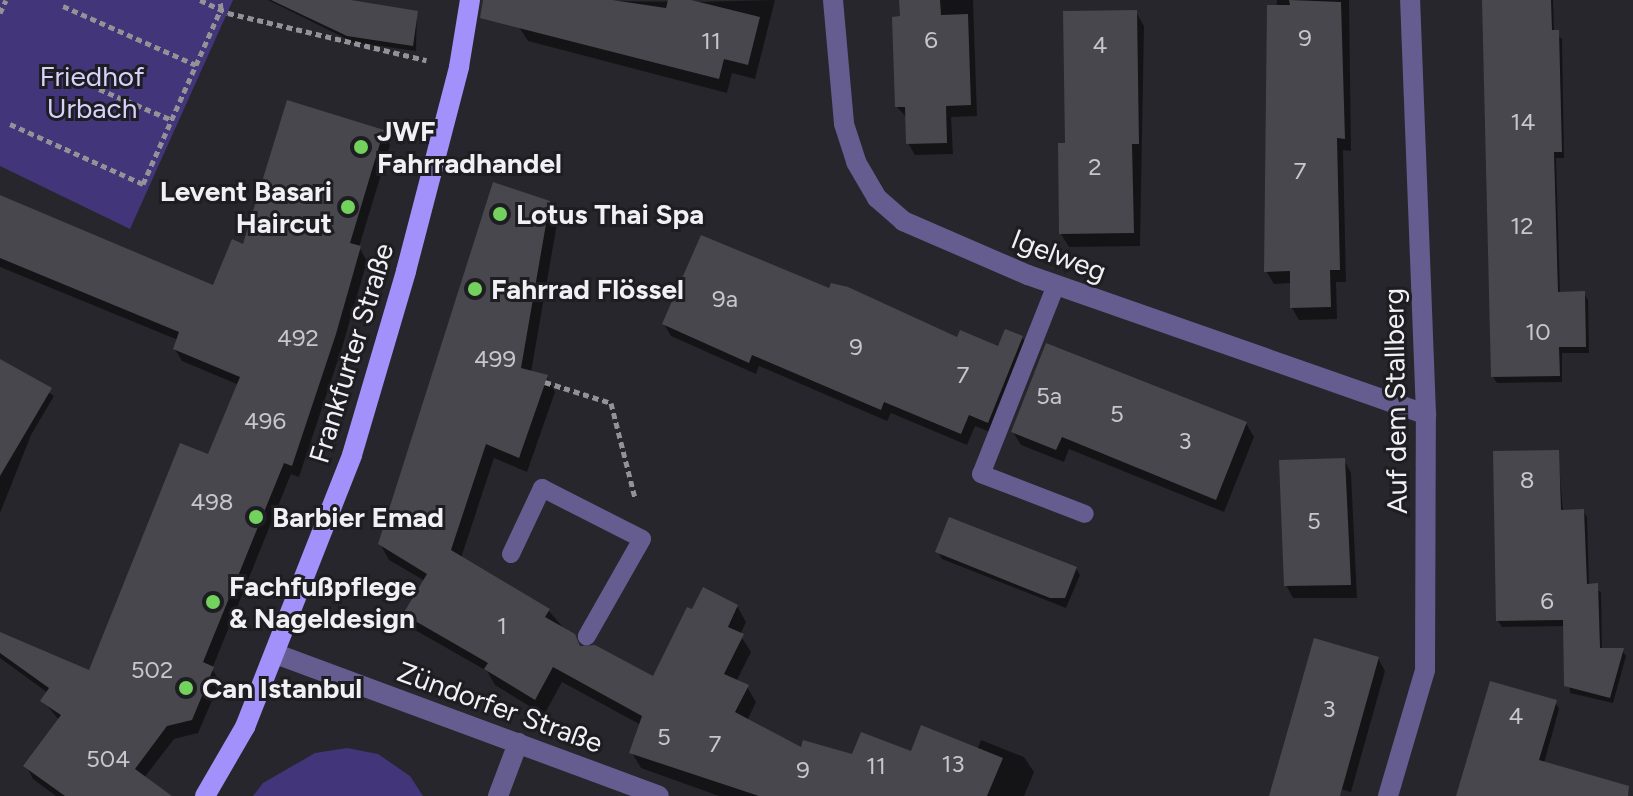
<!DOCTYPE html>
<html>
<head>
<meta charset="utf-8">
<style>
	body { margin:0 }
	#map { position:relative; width:1633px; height:796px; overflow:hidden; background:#27262c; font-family:Figtree,sans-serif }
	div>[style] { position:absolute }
	.green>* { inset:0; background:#433579 }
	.shadow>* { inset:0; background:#0007 }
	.building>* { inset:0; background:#47474d }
	.path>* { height:5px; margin-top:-2.5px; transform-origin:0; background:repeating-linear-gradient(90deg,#929297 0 6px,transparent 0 10px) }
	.service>* { height:18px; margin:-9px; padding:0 9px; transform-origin:9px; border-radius:9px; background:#655d90 }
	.minor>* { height:20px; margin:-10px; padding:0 10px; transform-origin:10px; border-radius:10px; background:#655d90 }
	.primary>* { height:20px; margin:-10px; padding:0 10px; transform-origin:10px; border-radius:10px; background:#a391fb }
	.dots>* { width:22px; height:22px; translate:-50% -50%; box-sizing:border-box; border:4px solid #1d1d22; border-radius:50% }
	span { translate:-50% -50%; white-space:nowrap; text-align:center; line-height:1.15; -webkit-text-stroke:6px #1d1d22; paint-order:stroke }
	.number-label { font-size:24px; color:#c6c6cb }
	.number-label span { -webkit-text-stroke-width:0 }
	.park-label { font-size:28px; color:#d6d2fd }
	.poi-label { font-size:28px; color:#f1f1f5; font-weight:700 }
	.left { translate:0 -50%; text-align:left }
	.right { translate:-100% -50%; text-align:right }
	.street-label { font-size:28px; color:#f1f1f5 }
</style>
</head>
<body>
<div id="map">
	<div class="green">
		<div style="clip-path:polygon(0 0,233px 0,130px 229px,0 166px)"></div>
		<div style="clip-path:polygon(347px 748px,378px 754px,410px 776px,423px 796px,253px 796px,263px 783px,315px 753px)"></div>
	</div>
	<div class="shadow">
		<div style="clip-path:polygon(268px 0,338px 0,417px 13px,416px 51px,353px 42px)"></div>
		<div style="clip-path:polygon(525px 0,692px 2px,775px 0,755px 79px,732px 73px,727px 93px,528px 41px,519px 27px)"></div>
		<div style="clip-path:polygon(901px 0,973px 0,977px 116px,951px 117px,953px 154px,915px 155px,908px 143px,907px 118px,897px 107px)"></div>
		<div style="clip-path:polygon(1277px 0,1349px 0,1351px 151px,1343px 150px,1346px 282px,1336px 282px,1337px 319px,1299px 320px,1292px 308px,1292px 283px,1274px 284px,1266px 271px)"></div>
		<div style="clip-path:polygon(1484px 0,1553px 0,1554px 32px,1562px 39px,1564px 158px,1556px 158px,1560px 294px,1584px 293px,1588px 300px,1589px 353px,1562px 353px,1562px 382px,1497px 383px,1493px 377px)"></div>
		<div style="clip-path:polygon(1136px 12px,1144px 26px,1140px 246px,1069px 247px,1061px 234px,1067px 145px)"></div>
		<div style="clip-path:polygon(383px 132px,390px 145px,359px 247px,367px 261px,342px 348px,299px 477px,291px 474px,212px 669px,220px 682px,198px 733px,174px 739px,144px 778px,151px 796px,56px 796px,33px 779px,26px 766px,59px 720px,43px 701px,48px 693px,0 658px,0 635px,91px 673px,209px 457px,239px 385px,182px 361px,175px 349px,178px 340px,0 267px,0 195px,214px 287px,244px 246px)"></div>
		<div style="clip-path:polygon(549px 202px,558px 218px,531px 372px,546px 376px,555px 392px,527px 472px,494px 458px,461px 558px,548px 610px,581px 648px,654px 679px,737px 606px,746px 622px,740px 635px,751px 652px,736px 682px,747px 687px,756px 702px,747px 721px,802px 750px,853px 756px,977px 750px,981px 740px,1024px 757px,1034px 772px,1024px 796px,719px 796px,641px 768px,632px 753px,641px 725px,562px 682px,544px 715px,495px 685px,487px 671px,415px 630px,406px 614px,425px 581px,389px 560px,380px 544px)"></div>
		<div style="clip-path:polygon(664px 324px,958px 340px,999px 349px,1022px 337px,1029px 349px,995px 434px,975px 426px,967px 445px,891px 413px,887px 421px,759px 366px,756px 374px,671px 336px)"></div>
		<div style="clip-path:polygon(0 360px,54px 396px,31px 435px,0 513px)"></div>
		<div style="clip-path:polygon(1246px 423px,1254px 437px,1224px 512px,1069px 449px,1064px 462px,1021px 445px,1013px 432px)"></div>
		<div style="clip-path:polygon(1558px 452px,1563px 512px,1583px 511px,1587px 517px,1589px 586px,1601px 592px,1602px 650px,1622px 650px,1626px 656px,1613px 703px,1570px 693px,1565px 626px,1502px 627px,1498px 621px)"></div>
		<div style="clip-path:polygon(1344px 460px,1351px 473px,1357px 598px,1293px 598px,1286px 585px)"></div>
		<div style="clip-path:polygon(938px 552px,1076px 568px,1080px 575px,1066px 608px,942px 559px)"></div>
		<div style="clip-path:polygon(1378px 658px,1385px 671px,1351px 792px,1323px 784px,1320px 796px,1294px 796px)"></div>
		<div style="clip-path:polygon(1555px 702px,1559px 709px,1535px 796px,1458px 796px)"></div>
	</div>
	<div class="building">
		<div style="clip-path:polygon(271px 0,351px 0,418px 11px,413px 46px,347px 36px)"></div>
		<div style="clip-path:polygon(483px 0,612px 0,666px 8px,668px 0,691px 0,760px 17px,748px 65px,724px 59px,719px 79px,480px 18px)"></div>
		<div style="clip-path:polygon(899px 0,940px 0,941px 15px,968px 14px,971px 105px,946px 106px,947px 143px,906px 144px,905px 107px,895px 107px,892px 17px,900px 16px)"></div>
		<div style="clip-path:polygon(1289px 0,1341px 2px,1345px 139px,1337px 138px,1340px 270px,1330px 270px,1331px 307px,1290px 308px,1290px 271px,1264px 272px,1267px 5px,1290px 5px)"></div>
		<div style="clip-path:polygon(1482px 0,1551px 0,1552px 30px,1559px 30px,1562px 152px,1554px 152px,1558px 292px,1585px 291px,1586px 347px,1559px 347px,1560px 376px,1491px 377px)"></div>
		<div style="clip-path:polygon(1137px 10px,1139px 144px,1132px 144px,1134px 233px,1059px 234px,1058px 143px,1065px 143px,1063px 11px)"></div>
		<div style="clip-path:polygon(287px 100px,384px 130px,350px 243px,361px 246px,336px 334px,292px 466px,284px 463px,203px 662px,214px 667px,192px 720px,167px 726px,135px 769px,172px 796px,65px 796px,23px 766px,61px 715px,40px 701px,49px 688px,0 653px,0 632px,89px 670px,180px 443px,208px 454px,240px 377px,173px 349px,179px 332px,0 258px,0 195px,213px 285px,232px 239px,243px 244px)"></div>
		<div style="clip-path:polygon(493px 182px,550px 201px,521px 368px,548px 375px,519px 458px,486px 444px,451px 550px,550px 609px,545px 617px,575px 634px,580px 646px,595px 645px,653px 676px,687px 607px,692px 609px,703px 587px,738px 605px,728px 627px,744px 634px,724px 674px,749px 685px,735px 712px,801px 747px,803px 740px,852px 754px,861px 732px,911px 751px,921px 725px,1003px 758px,987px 796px,759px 796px,629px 753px,642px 716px,553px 667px,535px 700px,484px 669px,488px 663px,403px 614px,427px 574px,378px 544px)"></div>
		<div style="clip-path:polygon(701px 235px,829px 288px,831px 283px,848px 287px,957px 337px,960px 330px,998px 346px,1005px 329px,1023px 336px,988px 423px,969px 415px,961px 434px,884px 402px,881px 410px,752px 355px,749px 363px,662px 324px)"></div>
		<div style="clip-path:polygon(1046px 343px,1247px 422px,1216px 500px,1062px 437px,1056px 450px,1011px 432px)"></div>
		<div style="clip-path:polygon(0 359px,52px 388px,0 476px)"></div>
		<div style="clip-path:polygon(1559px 450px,1561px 510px,1584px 509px,1587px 584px,1598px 583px,1600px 648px,1624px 648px,1610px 698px,1564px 686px,1563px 620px,1496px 621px,1493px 451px)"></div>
		<div style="clip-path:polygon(1345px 458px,1351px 585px,1284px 586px,1279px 460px)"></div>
		<div style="clip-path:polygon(949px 517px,1077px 567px,1065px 598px,1050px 598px,935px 552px)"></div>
		<div style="clip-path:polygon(1314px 638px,1379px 657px,1340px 796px,1269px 796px)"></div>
		<div style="clip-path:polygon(1490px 681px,1557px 700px,1539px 760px,1629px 786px,1628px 796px,1456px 796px)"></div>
	</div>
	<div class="path">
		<div style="left:200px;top:0;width:31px;rotate:25deg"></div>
		<div style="left:228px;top:13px;width:204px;rotate:13.4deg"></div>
		<div style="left:63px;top:6px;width:145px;rotate:23.9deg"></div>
		<div style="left:0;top:13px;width:14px;rotate:-65deg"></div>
		<div style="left:99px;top:89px;width:79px;rotate:23deg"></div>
		<div style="left:10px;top:124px;width:146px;rotate:24.3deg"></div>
		<div style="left:143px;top:184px;width:192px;rotate:-66deg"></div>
		<div style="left:221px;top:9px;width:9px;rotate:-96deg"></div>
		<div style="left:545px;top:382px;width:69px;rotate:17.7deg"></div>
		<div style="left:611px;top:403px;width:98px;rotate:75.8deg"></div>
	</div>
	<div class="service">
		<div style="left:1056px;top:285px;width:203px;rotate:111.6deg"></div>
		<div style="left:981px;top:474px;width:111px;rotate:21deg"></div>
		<div style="left:511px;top:554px;width:73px;rotate:-64.8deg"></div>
		<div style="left:542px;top:488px;width:112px;rotate:27deg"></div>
		<div style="left:642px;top:539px;width:112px;rotate:119.6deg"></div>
	</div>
	<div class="minor">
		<div style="left:833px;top:0;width:124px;rotate:84.9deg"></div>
		<div style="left:844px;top:124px;width:40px;rotate:72deg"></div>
		<div style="left:856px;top:162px;width:42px;rotate:59.7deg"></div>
		<div style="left:877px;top:198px;width:35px;rotate:41deg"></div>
		<div style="left:903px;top:221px;width:136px;rotate:23.4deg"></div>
		<div style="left:1028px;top:275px;width:422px;rotate:19.3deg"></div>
		<div style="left:276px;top:654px;width:408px;rotate:20.3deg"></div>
		<div style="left:498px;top:796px;width:57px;rotate:-69.3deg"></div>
		<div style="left:1388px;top:796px;width:131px;rotate:-73.6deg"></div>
		<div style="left:1425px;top:670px;width:256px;rotate:-89.8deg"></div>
		<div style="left:1426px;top:414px;width:414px;rotate:-92.2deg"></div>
	</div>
	<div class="primary">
		<div style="left:205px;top:796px;width:80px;rotate:-59.9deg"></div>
		<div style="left:245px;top:727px;width:292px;rotate:-68.5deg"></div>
		<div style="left:352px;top:455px;width:192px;rotate:-73.6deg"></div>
		<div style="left:406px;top:271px;width:211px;rotate:-75.4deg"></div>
		<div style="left:459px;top:67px;width:68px;rotate:-80.7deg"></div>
	</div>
	<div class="dots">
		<div style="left:361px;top:147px;background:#73d25d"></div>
		<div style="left:348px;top:207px;background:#73d25d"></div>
		<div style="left:500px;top:214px;background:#73d25d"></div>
		<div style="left:475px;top:289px;background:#73d25d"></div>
		<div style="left:256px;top:517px;background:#73d25d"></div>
		<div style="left:213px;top:602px;background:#73d25d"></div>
		<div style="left:186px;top:688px;background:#73d25d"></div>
	</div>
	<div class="number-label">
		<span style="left:1305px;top:38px">9</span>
		<span style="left:931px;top:40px">6</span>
		<span style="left:711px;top:41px">11</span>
		<span style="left:1100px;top:45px">4</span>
		<span style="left:1523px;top:122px">14</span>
		<span style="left:1095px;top:167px">2</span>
		<span style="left:1300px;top:171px">7</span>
		<span style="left:1522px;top:226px">12</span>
		<span style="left:725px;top:299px">9a</span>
		<span style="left:1538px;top:332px">10</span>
		<span style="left:298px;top:338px">492</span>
		<span style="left:856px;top:347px">9</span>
		<span style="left:495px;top:359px">499</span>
		<span style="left:963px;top:375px">7</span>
		<span style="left:1049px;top:396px">5a</span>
		<span style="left:1117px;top:414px">5</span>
		<span style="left:265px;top:421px">496</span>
		<span style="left:1185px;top:441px">3</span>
		<span style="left:1527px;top:480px">8</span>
		<span style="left:212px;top:502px">498</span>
		<span style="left:1314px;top:521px">5</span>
		<span style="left:1547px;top:601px">6</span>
		<span style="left:502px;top:626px">1</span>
		<span style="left:152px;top:670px">502</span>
		<span style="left:1329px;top:709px">3</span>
		<span style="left:1516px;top:716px">4</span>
		<span style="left:664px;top:737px">5</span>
		<span style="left:715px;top:744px">7</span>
		<span style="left:108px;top:759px">504</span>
		<span style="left:953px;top:764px">13</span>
		<span style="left:876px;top:766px">11</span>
		<span style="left:803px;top:770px">9</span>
	</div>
	<div class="park-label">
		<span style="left:92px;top:92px">Friedhof<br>Urbach</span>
	</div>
	<div class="poi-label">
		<span class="left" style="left:377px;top:147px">JWF<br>Fahrradhandel</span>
		<span class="right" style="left:332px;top:207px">Levent Basari<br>Haircut</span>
		<span class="left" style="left:516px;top:214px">Lotus Thai Spa</span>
		<span class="left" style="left:491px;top:289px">Fahrrad Flössel</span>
		<span class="left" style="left:272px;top:517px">Barbier Emad</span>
		<span class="left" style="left:229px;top:602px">Fachfußpflege<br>&amp; Nageldesign</span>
		<span class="left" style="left:202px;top:688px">Can Istanbul</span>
	</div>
	<div class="street-label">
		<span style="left:1059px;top:255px;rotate:21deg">Igelweg</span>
		<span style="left:351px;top:353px;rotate:-73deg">Frankfurter Straße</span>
		<span style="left:1395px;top:401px;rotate:-91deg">Auf dem Stallberg</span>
		<span style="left:500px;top:707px;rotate:20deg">Zündorfer Straße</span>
	</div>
</div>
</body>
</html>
